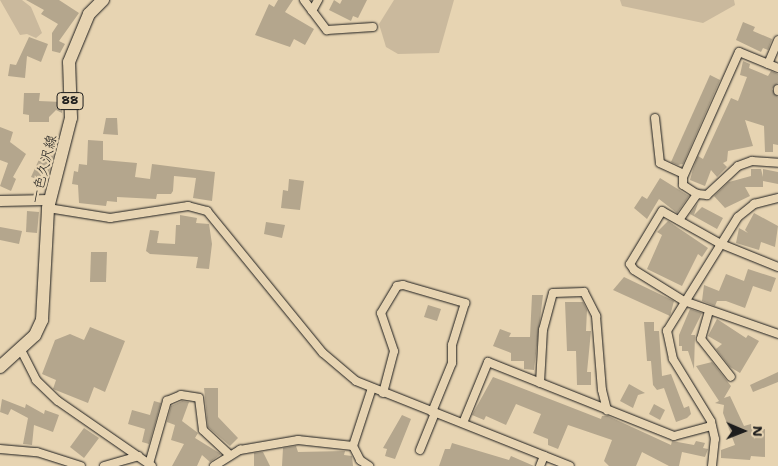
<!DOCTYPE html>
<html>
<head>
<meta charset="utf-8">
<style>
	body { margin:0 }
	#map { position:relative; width:778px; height:466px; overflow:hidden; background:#e7d4b2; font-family:"Shantell Sans","Klee One",sans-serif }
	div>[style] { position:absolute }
	.green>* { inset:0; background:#cab99d }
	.building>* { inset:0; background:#b4a68d }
	.roads { filter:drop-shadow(0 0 1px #1c1c1c) drop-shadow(0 0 1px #1c1c1c) }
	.minor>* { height:8px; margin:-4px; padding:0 4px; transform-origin:4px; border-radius:4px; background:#e7d4b2 }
	.tertiary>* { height:10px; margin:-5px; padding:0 5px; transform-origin:5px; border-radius:5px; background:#e7d4b2 }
	.primary>* { height:12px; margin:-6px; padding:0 6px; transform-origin:6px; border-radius:6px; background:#e7d4b2 }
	span { translate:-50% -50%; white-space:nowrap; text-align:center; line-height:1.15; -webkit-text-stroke:4.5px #e7d4b2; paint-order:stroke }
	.shield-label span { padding:1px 4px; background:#e7d4b2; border:1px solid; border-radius:4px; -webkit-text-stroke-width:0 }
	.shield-label { font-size:12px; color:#1c1c1c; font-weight:700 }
	.street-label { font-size:14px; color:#1c1c1c }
	.north { position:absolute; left:718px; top:406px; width:50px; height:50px; -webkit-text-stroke:4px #e7d4b2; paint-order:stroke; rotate:91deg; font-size:14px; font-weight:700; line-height:20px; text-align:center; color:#1c1c1c }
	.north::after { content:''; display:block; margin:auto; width:18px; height:22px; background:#1c1c1c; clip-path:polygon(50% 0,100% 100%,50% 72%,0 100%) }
</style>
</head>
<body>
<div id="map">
	<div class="green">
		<div style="clip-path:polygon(0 0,22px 0,31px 7px,42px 33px,36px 38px,27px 34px,20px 35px)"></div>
		<div style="clip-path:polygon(394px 0,454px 0,439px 53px,398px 54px,386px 47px,379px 24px)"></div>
		<div style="clip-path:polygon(620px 0,734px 0,735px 5px,703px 23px,622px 6px)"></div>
	</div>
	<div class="building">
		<div style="clip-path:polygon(26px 0,59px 0,79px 13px,59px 41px,65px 44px,60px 53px,52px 51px,52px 33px,58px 24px,41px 14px,44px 10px)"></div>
		<div style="clip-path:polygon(278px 0,293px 0,285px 12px,314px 29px,305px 45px,294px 39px,290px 47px,255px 35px,269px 4px,274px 7px)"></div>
		<div style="clip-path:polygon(334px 0,340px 4px,342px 0,367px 0,358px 18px,353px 16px,351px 21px,329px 10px)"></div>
		<div style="clip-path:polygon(743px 22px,755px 27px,753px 31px,772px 39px,768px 50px,763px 48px,761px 52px,736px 40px)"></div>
		<div style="clip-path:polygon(29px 37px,48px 44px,41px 62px,27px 56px,25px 78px,8px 76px,10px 64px,16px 65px)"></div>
		<div style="clip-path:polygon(743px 61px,750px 64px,749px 68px,768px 76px,771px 71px,778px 74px,778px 83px,772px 89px,778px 97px,778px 145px,773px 144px,773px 152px,765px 152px,764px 126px,745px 120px,753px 146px,728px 151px,727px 161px,723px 163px,727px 167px,717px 177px,711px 170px,705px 186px,690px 180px,693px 169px,698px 156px,703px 159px,731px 98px,738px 101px,747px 77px,740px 75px)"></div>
		<div style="clip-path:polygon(710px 75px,720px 80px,683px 164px,678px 165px,671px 162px)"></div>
		<div style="clip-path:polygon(24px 93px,40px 93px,39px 101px,62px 102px,62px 113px,56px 110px,49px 117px,49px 122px,29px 122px,29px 115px,23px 114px)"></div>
		<div style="clip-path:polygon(106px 118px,117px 118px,118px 135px,103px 134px)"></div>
		<div style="clip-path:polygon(0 127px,13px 132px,10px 142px,26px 154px,13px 177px,16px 179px,11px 191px,0 186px,8px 163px,0 160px)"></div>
		<div style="clip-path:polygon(88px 140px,103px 141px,103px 160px,137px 163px,135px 177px,150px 179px,152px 164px,215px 172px,212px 201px,193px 198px,196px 178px,174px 176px,173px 191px,171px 194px,157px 194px,156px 199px,117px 197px,117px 202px,107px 201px,106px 206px,79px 203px,78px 185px,72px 184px,74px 171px,78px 172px,79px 164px,87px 165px)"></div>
		<div style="clip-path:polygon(42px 153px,53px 156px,46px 182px,31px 177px)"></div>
		<div style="clip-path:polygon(751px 169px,761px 169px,763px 177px,763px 169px,778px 172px,778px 184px,763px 181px,763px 187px,745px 187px,750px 196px,725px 208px,714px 196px,729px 182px,751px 176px)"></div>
		<div style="clip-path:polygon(660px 178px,689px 196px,677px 213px,659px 199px,647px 219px,634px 208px,642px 196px,647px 199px)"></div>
		<div style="clip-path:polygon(289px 179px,304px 181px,300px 210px,281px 208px,283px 190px,288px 191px)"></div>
		<div style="clip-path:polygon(698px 203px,694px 215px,702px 207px,723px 218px,717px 229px,690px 214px)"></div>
		<div style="clip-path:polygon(27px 211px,39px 212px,37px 233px,26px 232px)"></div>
		<div style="clip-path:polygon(754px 213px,778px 226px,775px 247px,761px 242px,759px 250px,736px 243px,739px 228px,748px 233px,745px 230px)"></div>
		<div style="clip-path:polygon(180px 215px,197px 218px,196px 223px,209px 224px,212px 244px,209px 269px,196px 268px,198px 257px,150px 254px,146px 251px,150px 230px,159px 231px,157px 243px,175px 244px,176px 225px,180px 225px)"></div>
		<div style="clip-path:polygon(668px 221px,708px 248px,702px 257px,698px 254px,682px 286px,647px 269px,662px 235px,657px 232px)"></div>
		<div style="clip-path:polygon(266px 222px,285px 225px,282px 238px,264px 234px)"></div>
		<div style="clip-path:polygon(0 227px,22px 231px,19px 244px,0 240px)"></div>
		<div style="clip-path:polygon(91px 252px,107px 252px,106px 282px,90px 282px)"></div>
		<div style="clip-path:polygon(748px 269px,776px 278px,771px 292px,753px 286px,745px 308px,726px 301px,717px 301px,715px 306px,702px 301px,704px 285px,719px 291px,726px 274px,744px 281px)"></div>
		<div style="clip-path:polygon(624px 277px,674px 301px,670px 316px,613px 290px)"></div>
		<div style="clip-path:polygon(532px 295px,543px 295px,534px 370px,524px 369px,524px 361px,511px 361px,511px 353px,493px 346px,500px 329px,511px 333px,509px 337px,530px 337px)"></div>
		<div style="clip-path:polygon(565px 302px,583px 302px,587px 310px,586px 331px,591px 331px,587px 372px,591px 372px,591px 385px,577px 385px,576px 351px,567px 351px)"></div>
		<div style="clip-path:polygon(428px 305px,441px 309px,437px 321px,424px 317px)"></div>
		<div style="clip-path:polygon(690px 309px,702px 313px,691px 335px,695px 335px,694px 369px,688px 351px,682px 351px,682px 346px,679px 346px,679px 335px)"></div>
		<div style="clip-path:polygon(717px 319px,746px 338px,748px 335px,759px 341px,740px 373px,730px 367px,716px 349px,722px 344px,708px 336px)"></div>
		<div style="clip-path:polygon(644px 322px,654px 322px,654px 331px,659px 331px,662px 376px,671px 374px,684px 408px,689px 406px,691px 414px,687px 418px,676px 422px,664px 388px,657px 390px,653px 385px,651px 361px,647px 361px)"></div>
		<div style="clip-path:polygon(90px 327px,125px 341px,105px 392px,94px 387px,88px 403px,53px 389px,56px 380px,42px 374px,55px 340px,70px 334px,84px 340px)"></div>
		<div style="clip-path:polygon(712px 362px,731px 386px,724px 398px,730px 396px,744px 426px,751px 424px,752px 429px,765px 429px,765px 457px,751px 456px,750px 460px,721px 458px,721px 450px,735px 445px,723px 413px,724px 405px,715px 403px,719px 401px,696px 366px)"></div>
		<div style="clip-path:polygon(778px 372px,778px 382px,753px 392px,750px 385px)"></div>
		<div style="clip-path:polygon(493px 377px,601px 419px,602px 416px,608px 416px,671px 445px,672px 441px,694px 445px,696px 441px,705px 443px,703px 448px,708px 449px,705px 457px,682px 452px,679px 466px,669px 466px,642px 452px,636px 466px,609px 466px,604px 461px,612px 440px,568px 425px,558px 449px,548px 445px,548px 439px,533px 433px,541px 414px,516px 404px,506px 425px,486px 416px,484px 420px,472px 415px)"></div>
		<div style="clip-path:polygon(629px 384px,645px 393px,638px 395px,633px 408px,620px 401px)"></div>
		<div style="clip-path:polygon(204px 388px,218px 388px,218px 417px,238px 438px,230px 446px,208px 427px)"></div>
		<div style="clip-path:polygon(2px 399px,25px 408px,26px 404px,44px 414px,45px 410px,59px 415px,53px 432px,34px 425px,32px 445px,23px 444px,28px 418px,11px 409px,8px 415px,0 412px)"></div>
		<div style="clip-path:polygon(154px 401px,161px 403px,149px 444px,142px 442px,145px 429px,128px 424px,132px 410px,150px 415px)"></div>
		<div style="clip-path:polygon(182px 401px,189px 402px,182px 421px,198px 433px,195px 438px,221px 454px,210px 462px,202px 455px,197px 466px,172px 466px,184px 444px,171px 440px,175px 425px,167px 422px,171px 406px)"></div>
		<div style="clip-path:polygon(654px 404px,665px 410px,660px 420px,649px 414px)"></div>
		<div style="clip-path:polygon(402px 415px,411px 419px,395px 459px,385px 456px,387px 449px,383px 448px)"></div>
		<div style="clip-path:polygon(84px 428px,99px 438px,84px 458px,70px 447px)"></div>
		<div style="clip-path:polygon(452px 443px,509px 460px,511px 456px,534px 466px,439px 466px,445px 449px,450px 449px)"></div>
		<div style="clip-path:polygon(296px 446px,298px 452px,345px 451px,344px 455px,352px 456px,353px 466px,282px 466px,283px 448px)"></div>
		<div style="clip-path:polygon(263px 452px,270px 466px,254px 466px,254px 453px)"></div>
	</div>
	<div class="roads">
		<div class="minor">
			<div style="left:304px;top:0;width:38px;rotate:53deg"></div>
			<div style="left:327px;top:30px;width:46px;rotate:-3.7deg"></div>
			<div style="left:312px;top:11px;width:13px;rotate:-61deg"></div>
			<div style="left:768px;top:64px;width:26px;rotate:-67deg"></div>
			<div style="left:778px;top:68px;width:42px;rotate:-157.7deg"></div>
			<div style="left:739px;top:52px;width:137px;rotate:114.1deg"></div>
			<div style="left:683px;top:177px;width:8px;rotate:90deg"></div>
			<div style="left:683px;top:185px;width:17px;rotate:33deg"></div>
			<div style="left:697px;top:194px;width:10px;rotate:6deg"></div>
			<div style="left:707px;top:195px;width:42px;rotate:-43.1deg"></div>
			<div style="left:738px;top:166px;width:15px;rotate:-20deg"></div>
			<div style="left:752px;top:161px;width:26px;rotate:4deg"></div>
			<div style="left:778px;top:89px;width:2px;rotate:90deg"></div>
			<div style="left:655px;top:118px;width:45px;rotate:83.7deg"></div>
			<div style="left:660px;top:163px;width:26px;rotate:25deg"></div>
			<div style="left:48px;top:208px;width:63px;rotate:9.2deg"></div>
			<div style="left:110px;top:218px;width:79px;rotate:-8.7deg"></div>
			<div style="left:188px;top:206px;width:20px;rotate:15deg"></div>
			<div style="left:207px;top:211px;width:183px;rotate:50.8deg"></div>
			<div style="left:323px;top:353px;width:43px;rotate:40.3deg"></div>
			<div style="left:356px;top:381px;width:230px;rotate:21.7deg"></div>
			<div style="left:679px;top:220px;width:32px;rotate:-55deg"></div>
			<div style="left:778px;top:267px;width:64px;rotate:-157.9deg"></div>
			<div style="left:719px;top:243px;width:65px;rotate:-150.7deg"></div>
			<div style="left:662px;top:211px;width:62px;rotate:121.1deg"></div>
			<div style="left:630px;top:264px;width:7px;rotate:56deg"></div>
			<div style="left:634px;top:270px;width:59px;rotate:31.8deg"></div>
			<div style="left:684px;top:301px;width:100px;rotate:19.3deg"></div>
			<div style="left:709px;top:311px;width:29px;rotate:106deg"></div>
			<div style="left:701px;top:339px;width:48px;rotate:51.7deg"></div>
			<div style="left:21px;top:350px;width:34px;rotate:63deg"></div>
			<div style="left:36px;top:380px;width:30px;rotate:44deg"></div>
			<div style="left:58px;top:401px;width:114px;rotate:34.7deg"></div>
			<div style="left:540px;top:383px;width:53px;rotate:-86.8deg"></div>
			<div style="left:543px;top:330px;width:38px;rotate:-75deg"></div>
			<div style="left:553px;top:293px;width:31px;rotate:-2deg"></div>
			<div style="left:584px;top:292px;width:27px;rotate:63deg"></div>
			<div style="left:596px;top:316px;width:74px;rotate:85.4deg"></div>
			<div style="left:602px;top:390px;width:21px;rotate:76deg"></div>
			<div style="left:383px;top:393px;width:43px;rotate:-75.3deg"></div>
			<div style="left:394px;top:351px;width:40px;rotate:-108.9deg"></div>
			<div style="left:381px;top:313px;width:31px;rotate:-59deg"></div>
			<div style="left:397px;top:286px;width:6px;rotate:-9deg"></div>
			<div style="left:403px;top:285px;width:65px;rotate:16.2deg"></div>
			<div style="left:465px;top:303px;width:44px;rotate:107.2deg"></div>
			<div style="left:452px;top:345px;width:18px;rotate:90deg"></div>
			<div style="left:452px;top:363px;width:53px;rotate:112.2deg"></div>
			<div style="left:463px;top:423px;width:66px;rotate:-67.7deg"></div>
			<div style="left:488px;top:362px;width:200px;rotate:21.7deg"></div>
			<div style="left:674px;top:436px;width:39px;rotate:-15deg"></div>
			<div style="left:353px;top:446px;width:16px;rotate:63deg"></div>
			<div style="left:360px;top:460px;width:11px;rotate:34deg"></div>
			<div style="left:0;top:449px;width:37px;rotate:5deg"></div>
			<div style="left:37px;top:452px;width:46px;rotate:17.7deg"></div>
			<div style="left:420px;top:450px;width:40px;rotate:-68deg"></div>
			<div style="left:149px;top:464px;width:66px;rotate:-74.1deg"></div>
			<div style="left:167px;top:401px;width:15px;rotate:-23deg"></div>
			<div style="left:181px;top:395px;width:18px;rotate:9deg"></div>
			<div style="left:199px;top:398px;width:32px;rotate:83deg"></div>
			<div style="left:203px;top:430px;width:37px;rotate:43deg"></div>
			<div style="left:104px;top:466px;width:36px;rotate:-16deg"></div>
			<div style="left:214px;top:466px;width:31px;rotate:-32deg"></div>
			<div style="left:240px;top:450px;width:59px;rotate:-9.8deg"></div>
			<div style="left:298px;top:440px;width:55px;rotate:6.2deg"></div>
			<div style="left:353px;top:446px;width:61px;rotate:-71.9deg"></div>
			<div style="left:540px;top:466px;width:11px;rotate:-68deg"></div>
			<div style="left:712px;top:466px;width:27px;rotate:-84deg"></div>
			<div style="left:715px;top:439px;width:18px;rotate:-103deg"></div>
			<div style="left:711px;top:421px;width:73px;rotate:-121.5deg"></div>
			<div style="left:673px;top:359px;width:29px;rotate:-102deg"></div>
			<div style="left:667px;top:331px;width:134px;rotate:-58.1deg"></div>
			<div style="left:738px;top:217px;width:21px;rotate:-39deg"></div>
			<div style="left:754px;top:204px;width:25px;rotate:-14deg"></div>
		</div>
		<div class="tertiary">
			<div style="left:0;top:201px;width:49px;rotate:-1.2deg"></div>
		</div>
		<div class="primary">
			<div style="left:0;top:367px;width:47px;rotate:-42.4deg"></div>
			<div style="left:35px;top:335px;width:17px;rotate:-65deg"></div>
			<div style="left:42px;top:320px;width:112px;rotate:-86.9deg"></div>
			<div style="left:48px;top:208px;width:93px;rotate:-75.7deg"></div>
			<div style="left:71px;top:118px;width:56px;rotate:-92deg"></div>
			<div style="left:69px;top:62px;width:52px;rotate:-67.4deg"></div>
			<div style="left:89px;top:14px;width:20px;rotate:-45deg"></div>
		</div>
	</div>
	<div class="shield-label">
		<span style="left:70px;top:101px">88</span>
	</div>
	<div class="street-label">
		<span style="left:43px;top:169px;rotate:-76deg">一色久沢線</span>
	</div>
	<div class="north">N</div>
</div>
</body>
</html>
